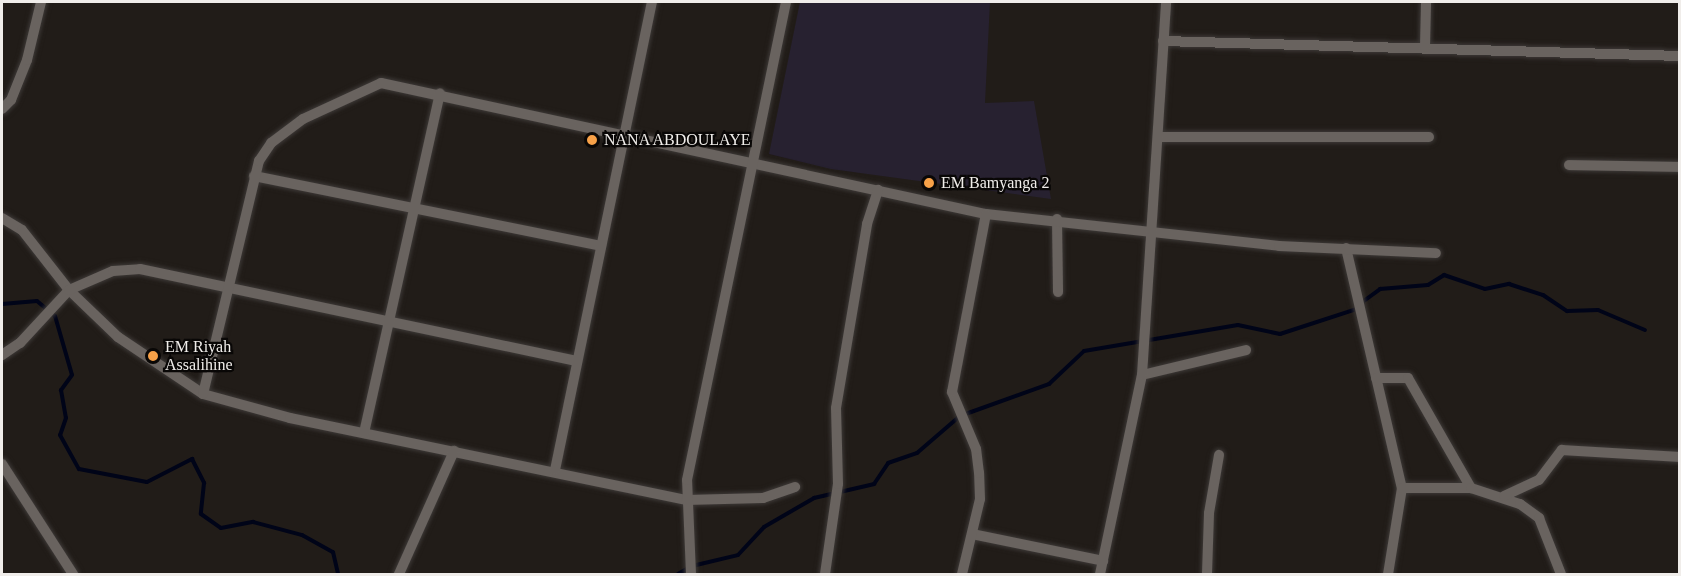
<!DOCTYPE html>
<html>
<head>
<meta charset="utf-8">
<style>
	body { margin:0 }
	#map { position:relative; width:1681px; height:576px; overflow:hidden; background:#211c18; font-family:"Times New Roman",serif }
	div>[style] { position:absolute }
	.education>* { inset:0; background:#272130 }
	.stream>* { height:4px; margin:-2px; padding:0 2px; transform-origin:2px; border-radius:2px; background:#000418 }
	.roads { filter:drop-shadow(0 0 2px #3d3937) drop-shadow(0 0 2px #3d3937) }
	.street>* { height:10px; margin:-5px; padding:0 5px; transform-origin:5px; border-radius:5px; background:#69635f }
	.dots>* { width:16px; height:16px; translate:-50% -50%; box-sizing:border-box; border:3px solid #090706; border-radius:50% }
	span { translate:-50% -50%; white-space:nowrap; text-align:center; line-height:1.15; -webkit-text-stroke:4.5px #090706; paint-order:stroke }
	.poi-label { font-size:16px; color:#f0edea }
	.left { translate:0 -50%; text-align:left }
	.frame { position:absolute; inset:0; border:3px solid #f0edea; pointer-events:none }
</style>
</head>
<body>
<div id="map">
	<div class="education">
		<div style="clip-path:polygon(800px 2px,990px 2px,985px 103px,1034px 101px,1051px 199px,831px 169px,769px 154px)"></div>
	</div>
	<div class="stream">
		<div style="left:1361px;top:303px;width:24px;rotate:-36deg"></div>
		<div style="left:1380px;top:289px;width:48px;rotate:-4.8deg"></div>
		<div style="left:1428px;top:285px;width:19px;rotate:-32deg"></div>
		<div style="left:1444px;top:275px;width:43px;rotate:18.9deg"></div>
		<div style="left:1485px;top:289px;width:25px;rotate:-12deg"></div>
		<div style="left:1509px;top:284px;width:36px;rotate:18deg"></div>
		<div style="left:1543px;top:295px;width:29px;rotate:34deg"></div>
		<div style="left:1567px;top:311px;width:31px;rotate:-2deg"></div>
		<div style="left:1598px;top:310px;width:51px;rotate:23.1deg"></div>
		<div style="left:2px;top:304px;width:35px;rotate:-5deg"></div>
		<div style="left:37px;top:301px;width:23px;rotate:40deg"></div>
		<div style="left:55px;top:316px;width:61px;rotate:73.9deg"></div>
		<div style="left:72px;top:375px;width:19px;rotate:126deg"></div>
		<div style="left:61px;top:390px;width:28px;rotate:80deg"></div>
		<div style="left:66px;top:418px;width:18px;rotate:109deg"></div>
		<div style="left:60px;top:435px;width:39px;rotate:61deg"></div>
		<div style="left:79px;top:469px;width:69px;rotate:10.8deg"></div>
		<div style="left:147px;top:482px;width:51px;rotate:-27.1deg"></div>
		<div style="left:192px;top:459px;width:27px;rotate:63deg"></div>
		<div style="left:204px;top:483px;width:31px;rotate:96deg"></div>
		<div style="left:201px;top:514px;width:24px;rotate:35deg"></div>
		<div style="left:221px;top:528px;width:33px;rotate:-11deg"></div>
		<div style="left:253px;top:522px;width:51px;rotate:14.9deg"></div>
		<div style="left:302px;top:535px;width:35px;rotate:29deg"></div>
		<div style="left:333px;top:552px;width:23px;rotate:77deg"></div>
		<div style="left:678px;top:574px;width:16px;rotate:-30deg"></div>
		<div style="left:692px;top:566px;width:47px;rotate:-13.4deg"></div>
		<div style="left:738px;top:555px;width:38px;rotate:-47deg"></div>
		<div style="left:764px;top:527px;width:58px;rotate:-30.1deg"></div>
		<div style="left:814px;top:498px;width:62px;rotate:-13.1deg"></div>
		<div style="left:874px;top:484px;width:25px;rotate:-56deg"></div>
		<div style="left:888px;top:463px;width:31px;rotate:-19deg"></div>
		<div style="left:917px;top:453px;width:57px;rotate:-40.7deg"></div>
		<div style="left:960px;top:416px;width:95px;rotate:-19.8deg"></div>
		<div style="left:1049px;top:384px;width:48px;rotate:-43.3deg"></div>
		<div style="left:1084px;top:351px;width:156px;rotate:-9.6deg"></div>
		<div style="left:1238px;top:325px;width:43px;rotate:12.1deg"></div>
		<div style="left:1280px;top:334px;width:81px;rotate:-18deg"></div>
	</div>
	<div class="roads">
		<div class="street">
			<div style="left:1163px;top:41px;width:517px;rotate:1.66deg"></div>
			<div style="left:1425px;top:47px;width:45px;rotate:-88.7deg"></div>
			<div style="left:2px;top:109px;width:13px;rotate:-45deg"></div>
			<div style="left:11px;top:100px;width:43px;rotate:-68.2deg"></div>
			<div style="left:27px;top:60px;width:60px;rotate:-76.4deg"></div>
			<div style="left:1159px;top:137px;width:270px"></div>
			<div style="left:1569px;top:165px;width:111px;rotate:1deg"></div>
			<div style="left:254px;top:176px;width:354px;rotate:11.4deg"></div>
			<div style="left:2px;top:218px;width:23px;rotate:31deg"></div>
			<div style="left:22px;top:230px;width:76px;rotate:51.9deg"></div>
			<div style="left:69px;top:290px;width:68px;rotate:43.8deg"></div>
			<div style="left:118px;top:337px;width:102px;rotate:33.8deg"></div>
			<div style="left:203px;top:394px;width:90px;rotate:15.4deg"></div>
			<div style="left:290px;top:418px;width:404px;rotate:11.7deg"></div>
			<div style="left:686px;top:500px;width:77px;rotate:-1.5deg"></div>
			<div style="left:763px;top:498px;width:34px;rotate:-19deg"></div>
			<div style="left:1057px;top:219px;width:73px;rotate:89.2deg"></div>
			<div style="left:1346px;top:248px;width:246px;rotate:76.9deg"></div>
			<div style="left:1402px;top:488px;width:87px;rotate:99.2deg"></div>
			<div style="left:2px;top:355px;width:22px;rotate:-34deg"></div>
			<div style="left:20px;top:343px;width:72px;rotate:-47.2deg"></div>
			<div style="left:69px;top:290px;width:48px;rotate:-23.4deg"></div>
			<div style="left:113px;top:271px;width:27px;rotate:-4deg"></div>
			<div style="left:140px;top:269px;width:445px;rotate:11.9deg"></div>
			<div style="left:1142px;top:375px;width:107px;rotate:-13.5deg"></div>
			<div style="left:1376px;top:378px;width:32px"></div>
			<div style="left:1408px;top:378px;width:127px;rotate:60.2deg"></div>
			<div style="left:203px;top:394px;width:240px;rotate:-76.5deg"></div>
			<div style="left:259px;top:161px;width:22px;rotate:-56deg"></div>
			<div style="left:271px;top:143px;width:40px;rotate:-37deg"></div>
			<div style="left:303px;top:119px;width:86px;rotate:-24.8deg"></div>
			<div style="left:381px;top:83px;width:619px;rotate:12.22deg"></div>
			<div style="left:986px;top:214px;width:295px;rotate:6.2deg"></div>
			<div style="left:1279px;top:246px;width:157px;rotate:2.6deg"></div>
			<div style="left:364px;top:433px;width:348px;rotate:-77.4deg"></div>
			<div style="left:2px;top:464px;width:131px;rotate:57.2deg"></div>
			<div style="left:555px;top:470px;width:478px;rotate:-78.3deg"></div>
			<div style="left:1402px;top:488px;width:69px"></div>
			<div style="left:1471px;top:488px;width:52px;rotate:18.1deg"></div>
			<div style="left:1520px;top:504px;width:24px;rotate:36deg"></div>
			<div style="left:1539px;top:518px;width:60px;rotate:68.6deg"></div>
			<div style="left:1504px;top:496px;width:38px;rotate:-25deg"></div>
			<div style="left:1539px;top:480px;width:38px;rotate:-53deg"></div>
			<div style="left:1562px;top:450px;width:118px;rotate:3.4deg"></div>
			<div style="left:972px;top:534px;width:134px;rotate:11.6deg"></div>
			<div style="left:399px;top:574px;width:135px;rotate:-65.9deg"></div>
			<div style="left:691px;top:574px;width:94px;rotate:-92.4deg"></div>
			<div style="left:687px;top:480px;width:488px;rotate:-78.3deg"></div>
			<div style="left:825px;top:574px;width:91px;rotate:-81.8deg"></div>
			<div style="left:838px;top:484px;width:76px;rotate:-91.5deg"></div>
			<div style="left:836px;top:408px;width:187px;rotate:-80.4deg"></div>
			<div style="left:867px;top:224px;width:36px;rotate:-72deg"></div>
			<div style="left:962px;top:574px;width:77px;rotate:-76.5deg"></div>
			<div style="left:980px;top:499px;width:26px;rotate:-92deg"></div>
			<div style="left:979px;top:473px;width:24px;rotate:-97deg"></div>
			<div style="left:976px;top:449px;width:62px;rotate:-112.8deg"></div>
			<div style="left:952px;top:392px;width:181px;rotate:-79.2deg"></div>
			<div style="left:1100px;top:574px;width:203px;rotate:-78.1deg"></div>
			<div style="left:1142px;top:375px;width:374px;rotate:-86.3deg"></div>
			<div style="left:1207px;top:574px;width:61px;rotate:-88.1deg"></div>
			<div style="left:1209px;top:513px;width:59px;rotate:-80.2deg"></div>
		</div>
	</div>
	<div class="dots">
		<div style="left:592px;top:140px;background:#f7a148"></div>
		<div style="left:929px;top:183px;background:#f7a148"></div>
		<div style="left:153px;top:356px;background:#f7a148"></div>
	</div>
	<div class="poi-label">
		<span class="left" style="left:604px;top:140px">NANA ABDOULAYE</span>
		<span class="left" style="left:941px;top:183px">EM Bamyanga 2</span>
		<span class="left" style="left:165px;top:356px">EM Riyah<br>Assalihine</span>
	</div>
	<div class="frame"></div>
</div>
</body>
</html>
